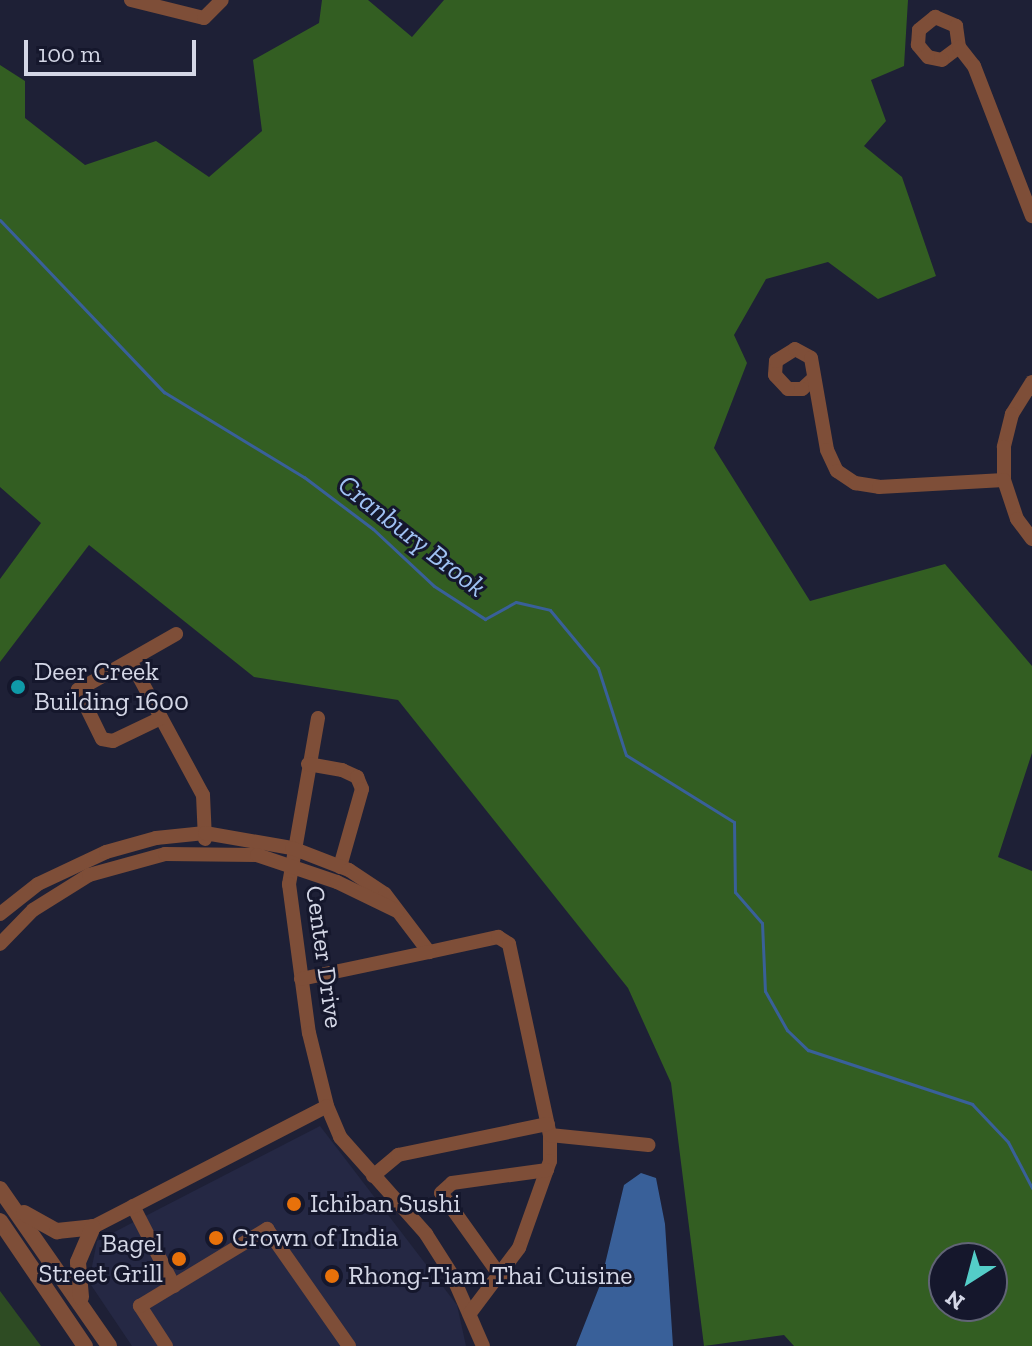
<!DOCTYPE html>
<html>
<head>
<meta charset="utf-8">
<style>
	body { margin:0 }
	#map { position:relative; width:1032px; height:1346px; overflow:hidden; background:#1e2036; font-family:"Zilla Slab",serif }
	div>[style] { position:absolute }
	.built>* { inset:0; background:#252844 }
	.green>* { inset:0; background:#2e4c23 }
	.forest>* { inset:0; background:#335e22 }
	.water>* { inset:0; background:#396099 }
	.stream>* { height:3px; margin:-1.5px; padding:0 1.5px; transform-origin:1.5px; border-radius:1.5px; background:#396099 }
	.minor>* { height:14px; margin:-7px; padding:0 7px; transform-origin:7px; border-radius:7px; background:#7e4e38 }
	.tertiary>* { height:16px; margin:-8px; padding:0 8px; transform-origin:8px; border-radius:8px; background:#7e4e38 }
	.dots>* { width:22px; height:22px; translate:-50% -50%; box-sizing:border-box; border:4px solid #15172c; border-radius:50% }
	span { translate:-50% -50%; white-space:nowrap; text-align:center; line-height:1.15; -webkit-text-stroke:6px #15172c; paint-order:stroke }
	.poi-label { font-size:26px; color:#d4d7e6 }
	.left { translate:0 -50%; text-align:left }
	.right { translate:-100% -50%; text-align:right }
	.street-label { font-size:26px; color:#d4d7e6 }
	.water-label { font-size:28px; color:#9fc1f2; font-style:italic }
	.north { position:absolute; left:928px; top:1242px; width:80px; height:80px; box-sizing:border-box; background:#15172c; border:2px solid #616476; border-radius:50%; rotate:216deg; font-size:22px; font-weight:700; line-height:32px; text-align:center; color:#d4d7e6 }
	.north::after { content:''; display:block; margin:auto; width:28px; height:36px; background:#54cdc8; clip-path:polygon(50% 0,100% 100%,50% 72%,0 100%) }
	.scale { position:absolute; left:24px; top:40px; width:172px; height:36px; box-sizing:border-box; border:4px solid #d4d7e6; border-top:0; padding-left:10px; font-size:24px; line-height:28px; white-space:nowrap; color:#d4d7e6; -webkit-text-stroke:6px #15172c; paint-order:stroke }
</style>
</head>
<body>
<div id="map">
	<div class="built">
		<div style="clip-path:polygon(320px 1126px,457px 1305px,466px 1346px,132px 1346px,89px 1282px,97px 1241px)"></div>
	</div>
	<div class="green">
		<div style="clip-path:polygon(0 1291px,41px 1346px,0 1346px)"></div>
	</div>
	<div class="forest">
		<div style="clip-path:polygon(evenodd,322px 0,368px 0,412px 37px,444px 0,908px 0,904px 66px,871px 80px,886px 121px,864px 146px,902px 177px,936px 276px,878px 299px,828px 262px,766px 279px,734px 335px,747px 363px,714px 448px,810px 601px,945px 564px,1032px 666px,1032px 753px,998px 857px,1032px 871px,1032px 1346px,794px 1346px,784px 1335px,704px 1346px,671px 1083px,628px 988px,398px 700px,254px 677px,89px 545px,0 662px,0 579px,41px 523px,0 487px,0 65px,25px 81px,25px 118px,85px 165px,156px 141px,209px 177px,262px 131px,253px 60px,319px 23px,322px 0,944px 1258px,992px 1258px,992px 1306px,944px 1306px,944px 1258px)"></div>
	</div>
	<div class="water">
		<div style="clip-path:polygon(641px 1173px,656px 1178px,665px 1224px,673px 1346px,576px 1346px,600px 1285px,624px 1185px)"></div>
	</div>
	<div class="stream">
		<div style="left:0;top:220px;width:238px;rotate:46.4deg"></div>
		<div style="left:164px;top:392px;width:164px;rotate:31.3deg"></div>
		<div style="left:304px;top:477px;width:86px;rotate:37deg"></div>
		<div style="left:373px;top:529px;width:83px;rotate:43.1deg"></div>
		<div style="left:434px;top:586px;width:61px;rotate:32.9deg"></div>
		<div style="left:485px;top:619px;width:35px;rotate:-29deg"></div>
		<div style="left:516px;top:602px;width:35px;rotate:13deg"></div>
		<div style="left:550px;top:610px;width:75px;rotate:50.4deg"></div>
		<div style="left:598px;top:668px;width:91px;rotate:72.2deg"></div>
		<div style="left:626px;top:755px;width:127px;rotate:31.8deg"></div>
		<div style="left:734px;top:822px;width:70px;rotate:89.2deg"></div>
		<div style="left:735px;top:892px;width:41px;rotate:48.9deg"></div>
		<div style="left:762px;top:923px;width:68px;rotate:87.5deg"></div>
		<div style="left:765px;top:991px;width:45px;rotate:60.6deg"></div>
		<div style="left:787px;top:1030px;width:29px;rotate:44deg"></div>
		<div style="left:808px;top:1050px;width:173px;rotate:18.2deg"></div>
		<div style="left:972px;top:1104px;width:52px;rotate:46.5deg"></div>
		<div style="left:1008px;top:1142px;width:52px;rotate:62.4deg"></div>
	</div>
	<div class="minor">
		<div style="left:131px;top:0;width:75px;rotate:13.9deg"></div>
		<div style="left:204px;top:18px;width:25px;rotate:-45deg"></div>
		<div style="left:959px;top:47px;width:21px;rotate:143deg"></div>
		<div style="left:942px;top:60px;width:14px;rotate:-168deg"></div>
		<div style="left:928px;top:57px;width:16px;rotate:-130deg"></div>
		<div style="left:918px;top:45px;width:15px;rotate:-86deg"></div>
		<div style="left:919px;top:30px;width:21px;rotate:-39deg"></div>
		<div style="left:935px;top:17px;width:23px;rotate:23deg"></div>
		<div style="left:956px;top:26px;width:21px;rotate:82deg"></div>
		<div style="left:959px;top:47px;width:24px;rotate:52deg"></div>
		<div style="left:974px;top:66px;width:161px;rotate:68.9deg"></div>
		<div style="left:814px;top:378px;width:16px;rotate:137deg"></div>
		<div style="left:802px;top:389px;width:14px;rotate:180deg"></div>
		<div style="left:788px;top:389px;width:19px;rotate:-133deg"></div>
		<div style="left:775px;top:375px;width:14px;rotate:-86deg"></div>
		<div style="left:776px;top:361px;width:22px;rotate:-32deg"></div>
		<div style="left:795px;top:349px;width:18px;rotate:29deg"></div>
		<div style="left:811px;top:358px;width:93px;rotate:80.1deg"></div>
		<div style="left:827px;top:450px;width:23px;rotate:65deg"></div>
		<div style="left:837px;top:471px;width:22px;rotate:34deg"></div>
		<div style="left:855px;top:483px;width:24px;rotate:9deg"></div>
		<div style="left:879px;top:487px;width:125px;rotate:-3.2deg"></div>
		<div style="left:1032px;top:382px;width:38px;rotate:122deg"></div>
		<div style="left:1012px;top:414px;width:34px;rotate:104deg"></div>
		<div style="left:1004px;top:447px;width:33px;rotate:90deg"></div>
		<div style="left:1004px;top:480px;width:41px;rotate:71.6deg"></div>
		<div style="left:1017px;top:519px;width:25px;rotate:53deg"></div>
		<div style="left:131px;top:662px;width:151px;rotate:61.6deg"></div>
		<div style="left:203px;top:795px;width:44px;rotate:87.4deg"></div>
		<div style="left:161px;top:718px;width:53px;rotate:154.4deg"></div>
		<div style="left:113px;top:741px;width:11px;rotate:-170deg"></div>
		<div style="left:102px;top:739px;width:55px;rotate:-116.1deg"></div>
		<div style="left:78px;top:690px;width:113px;rotate:-29.7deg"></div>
		<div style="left:318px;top:718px;width:169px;rotate:99.9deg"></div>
		<div style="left:289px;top:884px;width:150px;rotate:82.4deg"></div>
		<div style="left:309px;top:1033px;width:75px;rotate:76.1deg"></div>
		<div style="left:327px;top:1106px;width:34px;rotate:67deg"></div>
		<div style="left:340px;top:1137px;width:130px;rotate:48.4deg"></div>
		<div style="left:426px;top:1234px;width:49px;rotate:57.6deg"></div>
		<div style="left:452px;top:1275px;width:77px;rotate:66.4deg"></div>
		<div style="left:308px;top:764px;width:35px;rotate:10deg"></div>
		<div style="left:342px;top:770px;width:17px;rotate:25deg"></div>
		<div style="left:357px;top:777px;width:13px;rotate:67deg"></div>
		<div style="left:362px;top:789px;width:81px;rotate:105.8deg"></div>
		<div style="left:0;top:914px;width:48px;rotate:-38.3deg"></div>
		<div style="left:38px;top:884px;width:75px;rotate:-25.2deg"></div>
		<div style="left:106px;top:852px;width:52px;rotate:-15.6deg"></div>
		<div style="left:156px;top:838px;width:49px;rotate:-5.8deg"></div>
		<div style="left:205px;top:833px;width:88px;rotate:9.8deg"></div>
		<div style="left:292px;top:848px;width:61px;rotate:21.1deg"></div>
		<div style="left:349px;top:870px;width:43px;rotate:33.7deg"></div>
		<div style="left:385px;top:894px;width:73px;rotate:52.8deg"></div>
		<div style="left:429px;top:952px;width:71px;rotate:-12.3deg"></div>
		<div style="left:498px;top:937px;width:13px;rotate:32deg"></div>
		<div style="left:509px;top:944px;width:195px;rotate:77.9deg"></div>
		<div style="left:550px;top:1135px;width:26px;rotate:90deg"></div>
		<div style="left:550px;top:1161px;width:92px;rotate:109.6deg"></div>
		<div style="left:519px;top:1248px;width:81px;rotate:127deg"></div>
		<div style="left:0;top:944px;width:47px;rotate:-45.9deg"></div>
		<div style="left:33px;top:910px;width:66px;rotate:-32deg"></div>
		<div style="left:89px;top:875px;width:79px;rotate:-15.4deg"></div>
		<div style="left:165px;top:854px;width:92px;rotate:0.6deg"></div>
		<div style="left:257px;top:855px;width:84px;rotate:18.6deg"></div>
		<div style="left:337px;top:882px;width:67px;rotate:25.8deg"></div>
		<div style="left:301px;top:979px;width:131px;rotate:-11.9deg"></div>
		<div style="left:550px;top:1135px;width:99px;rotate:5.8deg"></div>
		<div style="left:373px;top:1176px;width:33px;rotate:-40deg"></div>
		<div style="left:398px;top:1155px;width:153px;rotate:-11.7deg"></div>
		<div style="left:133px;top:1206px;width:90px;rotate:62.9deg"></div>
		<div style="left:93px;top:1227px;width:263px;rotate:-27.3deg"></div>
		<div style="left:501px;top:1277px;width:103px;rotate:-125.5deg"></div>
		<div style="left:441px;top:1193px;width:15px;rotate:-42deg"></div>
		<div style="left:452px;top:1183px;width:96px;rotate:-7.8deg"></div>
		<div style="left:166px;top:1346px;width:48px;rotate:-123deg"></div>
		<div style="left:140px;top:1306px;width:149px;rotate:-31.2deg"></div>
		<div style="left:267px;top:1229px;width:143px;rotate:55deg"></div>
	</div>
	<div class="tertiary">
		<div style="left:0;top:1189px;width:191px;rotate:55.2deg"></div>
		<div style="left:24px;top:1213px;width:38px;rotate:29deg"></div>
		<div style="left:57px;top:1231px;width:36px;rotate:-6deg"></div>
		<div style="left:0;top:1221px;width:151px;rotate:55.8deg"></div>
		<div style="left:81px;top:1297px;width:35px;rotate:-95deg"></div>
		<div style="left:78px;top:1262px;width:38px;rotate:-67deg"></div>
	</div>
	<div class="dots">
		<div style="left:18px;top:687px;background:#0f9aa8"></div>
		<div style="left:294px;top:1204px;background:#e8710a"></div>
		<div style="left:216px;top:1238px;background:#e8710a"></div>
		<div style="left:179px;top:1259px;background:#e8710a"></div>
		<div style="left:332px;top:1276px;background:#e8710a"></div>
	</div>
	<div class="poi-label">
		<span class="left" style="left:34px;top:687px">Deer Creek<br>Building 1600</span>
		<span class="left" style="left:310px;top:1204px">Ichiban Sushi</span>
		<span class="left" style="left:232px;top:1238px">Crown of India</span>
		<span class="right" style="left:163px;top:1259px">Bagel<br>Street Grill</span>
		<span class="left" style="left:348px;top:1276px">Rhong-Tiam Thai Cuisine</span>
	</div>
	<div class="street-label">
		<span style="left:324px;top:957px;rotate:82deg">Center Drive</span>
	</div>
	<div class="water-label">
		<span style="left:412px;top:536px;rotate:38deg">Cranbury Brook</span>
	</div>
	<div class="north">N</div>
	<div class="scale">100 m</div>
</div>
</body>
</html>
